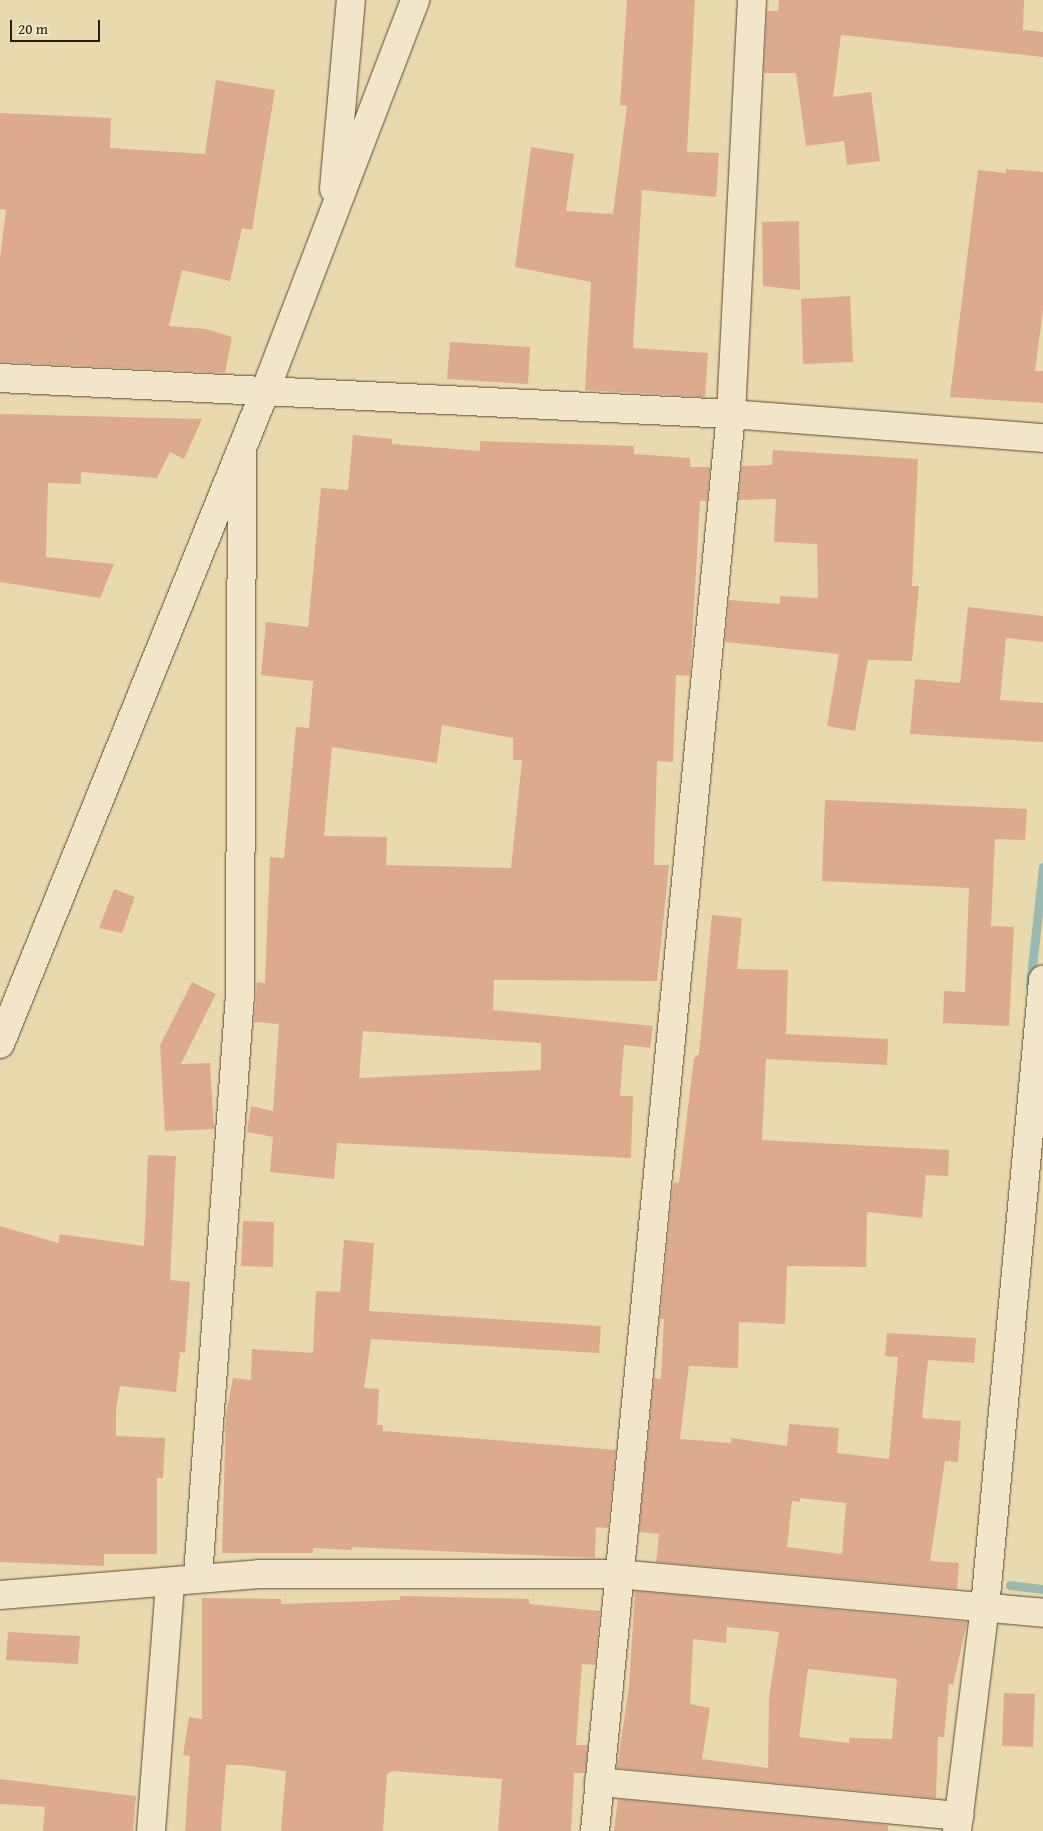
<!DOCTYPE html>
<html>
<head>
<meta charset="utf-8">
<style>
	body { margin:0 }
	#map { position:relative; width:1043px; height:1831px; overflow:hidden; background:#e9d9ae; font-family:"Gentium Book Plus",serif }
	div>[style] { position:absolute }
	.stream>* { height:9px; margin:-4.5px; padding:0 4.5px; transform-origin:4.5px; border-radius:4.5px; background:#99b9b2 }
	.building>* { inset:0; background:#deaa8e }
	.roads { filter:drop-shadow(0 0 1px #594a34) drop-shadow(0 0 1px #594a34) }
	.minor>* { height:28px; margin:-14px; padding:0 14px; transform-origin:14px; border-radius:14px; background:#f1e6ca }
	span { translate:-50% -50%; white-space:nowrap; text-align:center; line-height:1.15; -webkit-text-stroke:4px #f1e6ca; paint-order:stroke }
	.scale { position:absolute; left:10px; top:20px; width:90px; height:22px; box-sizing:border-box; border:2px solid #291b0b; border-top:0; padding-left:6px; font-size:15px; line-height:18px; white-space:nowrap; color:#291b0b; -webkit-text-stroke:4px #f1e6ca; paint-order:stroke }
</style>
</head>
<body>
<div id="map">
	<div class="stream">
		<div style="left:1030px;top:985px;width:119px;rotate:-83.7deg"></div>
		<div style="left:1010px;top:1585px;width:33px;rotate:7deg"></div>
	</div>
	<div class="building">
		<div style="clip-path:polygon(627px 0,695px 0,687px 152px,719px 153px,716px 197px,642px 190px,633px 348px,708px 353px,705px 397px,585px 390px,591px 282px,515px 267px,531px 147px,574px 154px,566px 211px,613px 214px,627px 106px,620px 105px)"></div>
		<div style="clip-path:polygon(779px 0,1024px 0,1023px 30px,1043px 32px,1043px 57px,841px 35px,833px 97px,871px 92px,880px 161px,847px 165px,844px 141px,806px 146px,796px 73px,764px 73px,767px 11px,778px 11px)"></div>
		<div style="clip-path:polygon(216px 80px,275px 90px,252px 230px,242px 228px,230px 281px,182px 270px,169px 326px,206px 329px,232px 337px,225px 373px,0 362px,0 259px,6px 210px,0 209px,0 113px,111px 118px,110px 148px,205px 154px)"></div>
		<div style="clip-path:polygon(1006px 169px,1043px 172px,1043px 310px,1035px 371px,1043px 371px,1043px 403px,950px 397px,978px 170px,1006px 173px)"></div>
		<div style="clip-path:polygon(799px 221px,800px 290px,763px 286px,762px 222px)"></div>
		<div style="clip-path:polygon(850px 296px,853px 362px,803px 364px,801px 299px)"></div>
		<div style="clip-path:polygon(450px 342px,530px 347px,528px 384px,447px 379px)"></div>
		<div style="clip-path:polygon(0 414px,202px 419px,184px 459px,170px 452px,157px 478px,81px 472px,81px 484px,48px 483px,46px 557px,114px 564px,100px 598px,0 582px)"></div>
		<div style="clip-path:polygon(evenodd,353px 435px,392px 439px,392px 444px,480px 451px,480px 441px,634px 446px,634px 454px,690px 458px,690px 467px,710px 467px,707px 501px,700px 501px,690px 676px,676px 675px,673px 762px,657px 761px,654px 865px,669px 865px,657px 981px,494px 980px,493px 1010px,653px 1026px,650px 1048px,624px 1045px,620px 1096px,633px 1096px,631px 1158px,337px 1143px,334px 1179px,270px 1172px,273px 1137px,247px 1132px,251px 1106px,273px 1111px,279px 1024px,254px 1022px,257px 982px,265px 983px,270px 857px,284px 858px,296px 727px,309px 728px,313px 681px,261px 675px,266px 622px,308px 627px,321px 488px,348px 490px,353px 435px,442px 725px,513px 738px,513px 760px,522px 760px,511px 868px,386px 865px,387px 837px,324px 836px,332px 747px,437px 763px,442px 725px,353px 435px,363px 1031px,541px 1043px,541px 1070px,359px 1078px,363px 1031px)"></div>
		<div style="clip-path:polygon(773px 450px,918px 459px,912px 586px,919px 586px,912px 661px,868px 660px,855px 731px,827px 726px,839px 654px,725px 642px,729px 600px,780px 604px,780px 596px,818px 598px,817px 544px,774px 542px,776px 499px,738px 500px,742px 466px,772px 465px)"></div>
		<div style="clip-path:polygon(968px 607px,1043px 616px,1043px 642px,1006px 638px,1000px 700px,1043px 703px,1043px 742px,910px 734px,915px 679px,960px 683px)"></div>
		<div style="clip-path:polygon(825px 800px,1027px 809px,1025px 840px,995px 839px,991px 926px,1014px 927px,1009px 1026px,943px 1023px,944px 991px,965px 992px,969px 888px,822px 881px)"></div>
		<div style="clip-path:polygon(114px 889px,135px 897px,122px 933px,99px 928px)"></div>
		<div style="clip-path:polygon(evenodd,712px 915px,742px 918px,737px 969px,788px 970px,786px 1034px,888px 1039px,887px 1065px,766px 1059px,762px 1140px,949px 1150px,948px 1176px,926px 1175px,922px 1218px,867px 1212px,866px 1267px,787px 1266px,785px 1324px,739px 1322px,738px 1368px,689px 1366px,680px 1439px,731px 1443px,731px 1438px,787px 1446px,789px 1424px,839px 1428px,837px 1453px,889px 1459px,898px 1357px,885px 1356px,887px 1333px,976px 1338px,974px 1363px,928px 1360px,922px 1418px,961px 1421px,958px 1462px,945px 1461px,930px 1561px,959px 1563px,957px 1589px,656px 1562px,659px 1534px,639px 1532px,654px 1378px,661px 1379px,664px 1319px,660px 1319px,672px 1193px,674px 1182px,679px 1183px,694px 1058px,699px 1054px,712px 915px,800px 1498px,846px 1503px,842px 1554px,787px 1547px,792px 1501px,800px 1502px,800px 1498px)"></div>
		<div style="clip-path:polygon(192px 982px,216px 994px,181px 1064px,210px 1063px,214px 1129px,165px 1131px,160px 1045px)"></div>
		<div style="clip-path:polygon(148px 1155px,176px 1156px,170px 1280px,190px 1282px,185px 1353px,180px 1352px,176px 1392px,120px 1386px,116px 1409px,116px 1436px,165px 1438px,163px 1478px,157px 1478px,157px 1554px,104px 1554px,104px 1566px,0 1562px,0 1226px,58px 1243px,60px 1234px,144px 1246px)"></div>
		<div style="clip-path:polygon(243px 1221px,274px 1222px,273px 1267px,241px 1266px)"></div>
		<div style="clip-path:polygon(344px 1240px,374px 1243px,369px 1311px,601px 1326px,599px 1353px,371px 1339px,364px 1388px,379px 1389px,377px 1425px,383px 1425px,383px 1431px,616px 1450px,608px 1528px,596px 1527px,595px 1558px,351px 1547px,353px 1550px,313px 1548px,313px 1553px,222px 1553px,226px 1414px,233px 1378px,251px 1380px,252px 1349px,313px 1353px,316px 1291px,340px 1292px)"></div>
		<div style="clip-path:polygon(evenodd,635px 1591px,967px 1622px,953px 1685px,949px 1684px,944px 1737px,938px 1737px,936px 1798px,617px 1768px,629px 1686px,635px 1591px,727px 1627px,779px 1632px,769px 1698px,768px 1768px,702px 1759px,710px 1708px,690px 1704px,693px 1639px,726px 1643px,727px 1627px,635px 1591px,808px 1669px,897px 1679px,892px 1739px,849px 1738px,849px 1743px,799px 1737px,808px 1669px)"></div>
		<div style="clip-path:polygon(400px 1596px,529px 1599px,529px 1604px,600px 1611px,595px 1665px,582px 1664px,576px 1745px,588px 1745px,585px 1773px,574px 1773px,571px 1831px,498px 1831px,502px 1779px,393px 1771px,387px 1774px,383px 1831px,281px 1831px,286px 1771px,240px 1765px,226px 1765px,221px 1831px,185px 1831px,190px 1756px,183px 1755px,189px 1717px,202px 1719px,202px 1598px,281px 1599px,281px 1604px,400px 1600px)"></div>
		<div style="clip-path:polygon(8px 1632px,80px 1636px,78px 1664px,6px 1660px)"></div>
		<div style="clip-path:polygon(1004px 1693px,1035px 1694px,1033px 1747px,1002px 1746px)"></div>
		<div style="clip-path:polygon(0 1779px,136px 1796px,133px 1831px,43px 1831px,45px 1807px,0 1804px)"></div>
		<div style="clip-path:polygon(618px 1799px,888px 1825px,888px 1831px,614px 1831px)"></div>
	</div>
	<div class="roads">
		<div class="minor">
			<div style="left:334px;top:189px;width:190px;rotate:-84.9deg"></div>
			<div style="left:0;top:378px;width:732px;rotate:2.82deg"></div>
			<div style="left:731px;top:414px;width:313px;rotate:4.4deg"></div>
			<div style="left:0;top:1044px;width:702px;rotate:-67.9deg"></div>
			<div style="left:264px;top:394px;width:422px;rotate:-69deg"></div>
			<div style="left:198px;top:1576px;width:584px;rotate:-85.87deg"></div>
			<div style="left:240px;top:994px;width:545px;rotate:-89.79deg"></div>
			<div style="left:0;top:1595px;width:260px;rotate:-4.6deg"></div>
			<div style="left:259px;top:1574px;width:358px"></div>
			<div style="left:617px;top:1574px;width:428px;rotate:5.2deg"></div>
			<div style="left:599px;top:1782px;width:362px;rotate:5.4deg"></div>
			<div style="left:151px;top:1831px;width:249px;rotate:-85.6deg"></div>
			<div style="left:595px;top:1831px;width:1424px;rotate:-84.52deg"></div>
			<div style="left:731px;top:414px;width:415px;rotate:-87.1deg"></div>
			<div style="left:957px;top:1831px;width:226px;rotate:-82.9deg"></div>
			<div style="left:985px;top:1607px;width:630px;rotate:-84.71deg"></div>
		</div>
	</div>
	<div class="scale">20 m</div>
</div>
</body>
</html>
